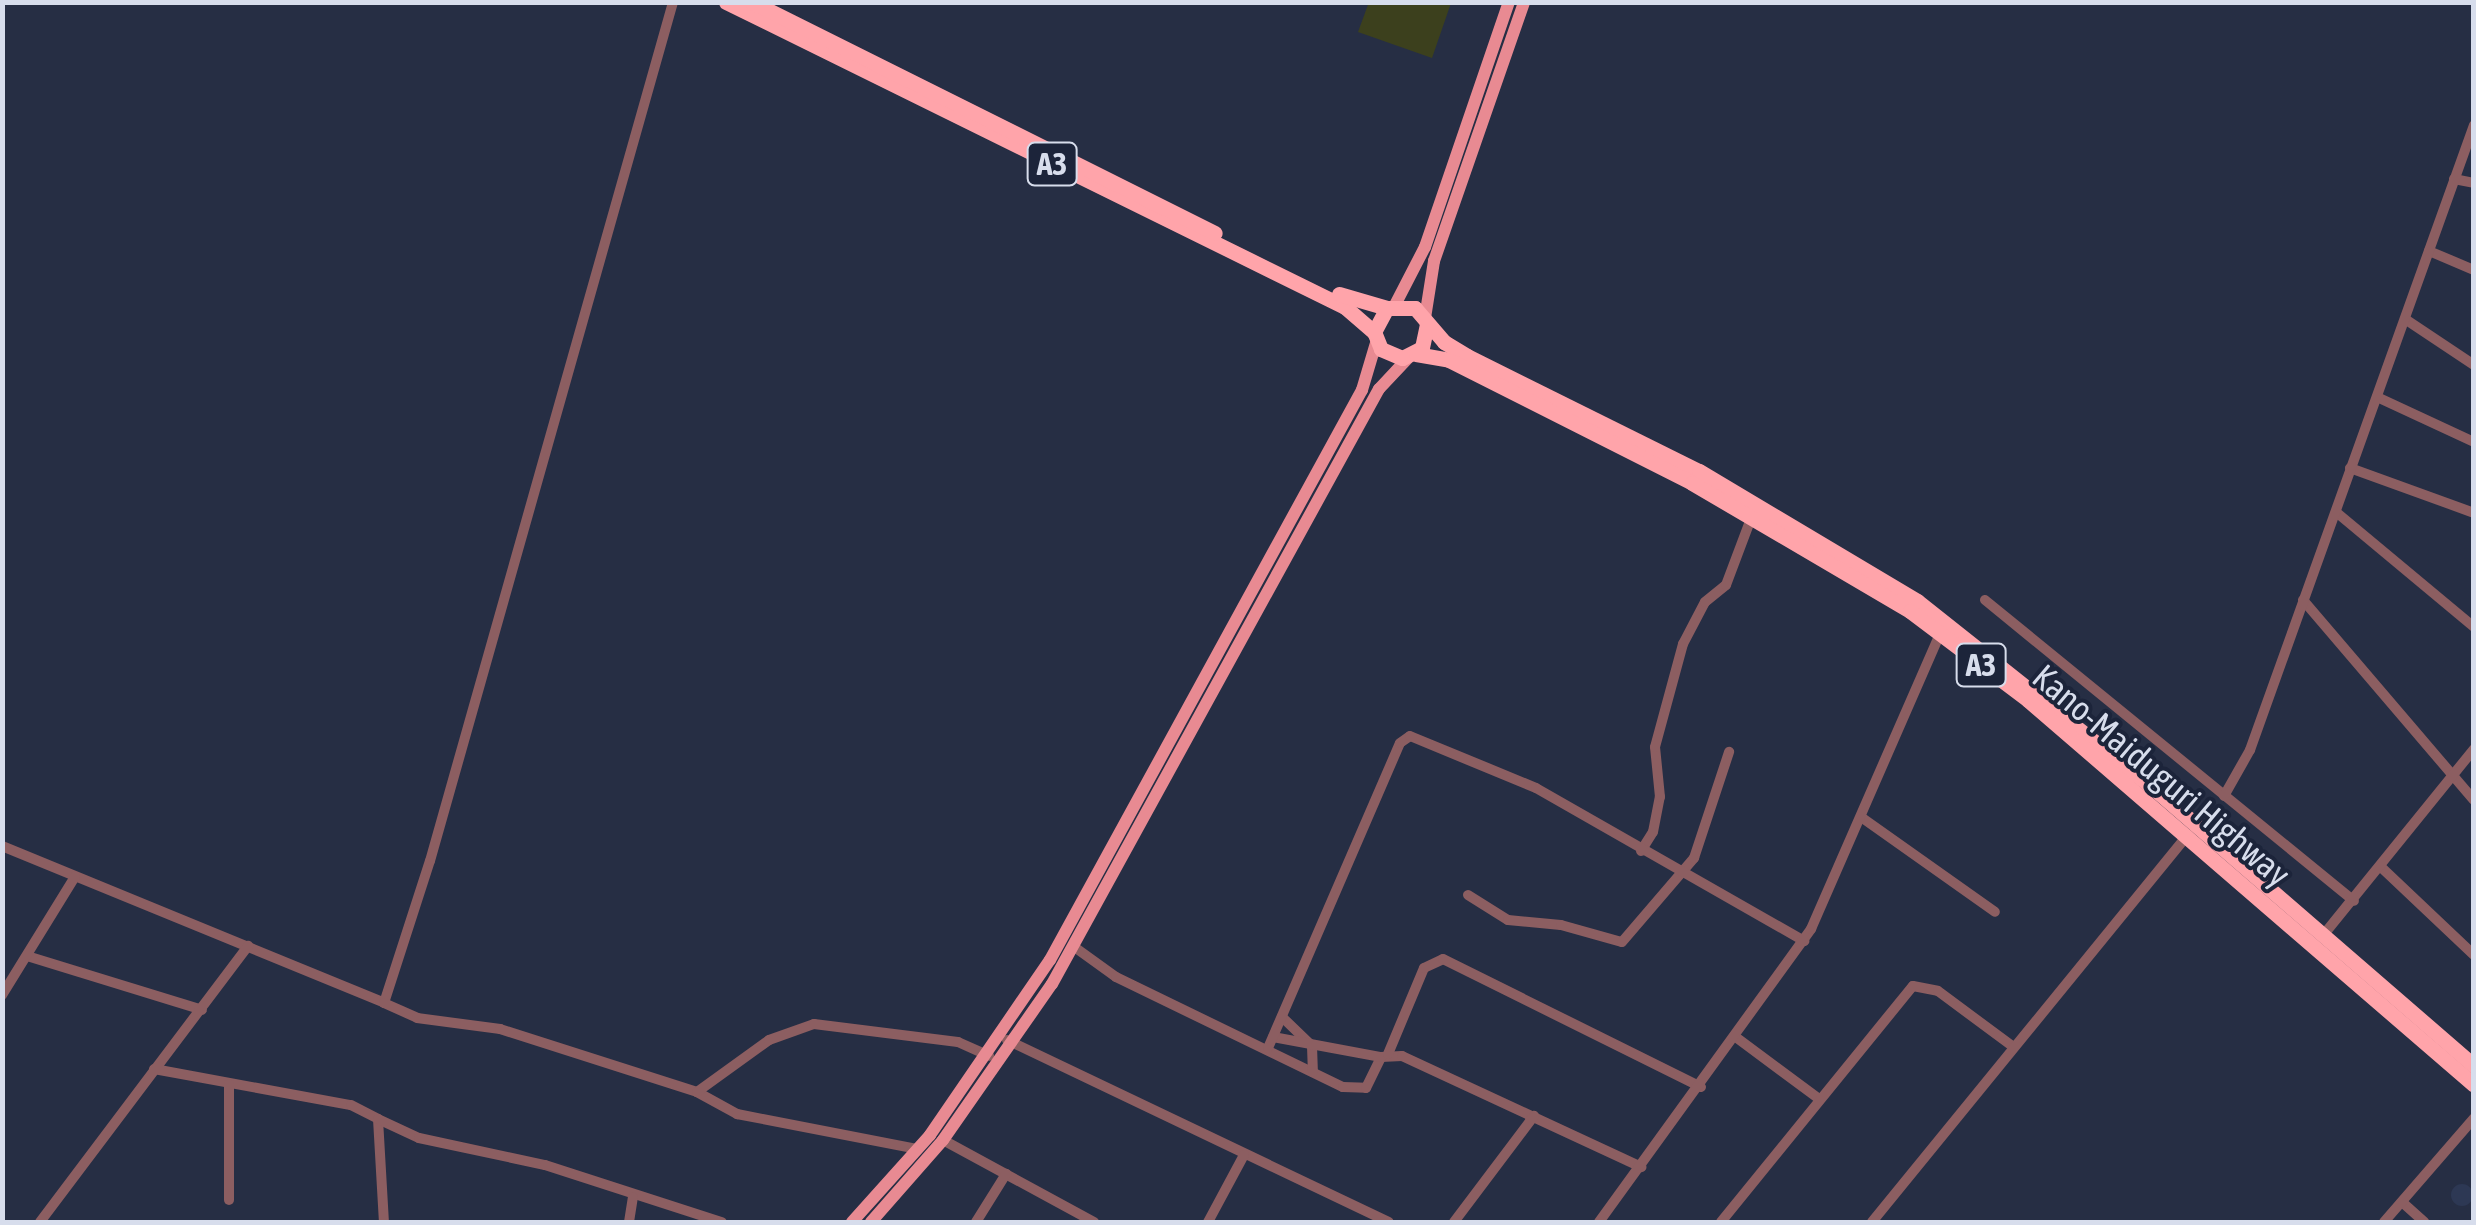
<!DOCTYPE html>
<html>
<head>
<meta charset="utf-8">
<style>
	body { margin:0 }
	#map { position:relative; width:2476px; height:1225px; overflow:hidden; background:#262e44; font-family:"Asap Condensed",sans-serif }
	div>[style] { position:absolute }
	.built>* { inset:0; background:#2d3854 }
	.round { border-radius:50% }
	.green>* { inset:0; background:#3c401d }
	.minor>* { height:10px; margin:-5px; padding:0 5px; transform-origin:5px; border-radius:5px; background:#8c5e61 }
	.major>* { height:12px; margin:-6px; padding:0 6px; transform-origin:6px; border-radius:6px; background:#e88a92 }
	.highway>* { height:15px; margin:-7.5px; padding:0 7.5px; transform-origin:7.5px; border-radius:7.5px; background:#ffa4aa }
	span { translate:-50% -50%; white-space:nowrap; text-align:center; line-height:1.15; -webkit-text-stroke:8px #1c243a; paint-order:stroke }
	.shield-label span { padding:2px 8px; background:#1c243a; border:2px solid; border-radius:8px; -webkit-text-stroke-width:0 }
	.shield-label { font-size:32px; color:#d7ddec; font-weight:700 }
	.street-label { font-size:35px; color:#d7ddec }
	.frame { position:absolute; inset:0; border:5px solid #d7ddec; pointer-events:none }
</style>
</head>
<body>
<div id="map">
	<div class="built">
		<div class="round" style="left:2451px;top:1184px;width:22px;height:22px"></div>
	</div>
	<div class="green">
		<div style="clip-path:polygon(1369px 2px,1451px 3px,1432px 58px,1358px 32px)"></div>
	</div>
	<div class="minor">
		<div style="left:2454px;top:179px;width:20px;rotate:11deg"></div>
		<div style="left:2429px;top:251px;width:49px;rotate:22.9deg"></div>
		<div style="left:2405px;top:319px;width:83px;rotate:33.7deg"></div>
		<div style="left:2377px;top:397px;width:107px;rotate:24.9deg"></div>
		<div style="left:2350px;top:468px;width:132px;rotate:19.9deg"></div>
		<div style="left:2336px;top:512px;width:180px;rotate:39.8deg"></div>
		<div style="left:1985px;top:600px;width:476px;rotate:39.2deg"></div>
		<div style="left:2303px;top:600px;width:263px;rotate:49.5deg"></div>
		<div style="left:2224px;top:796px;width:53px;rotate:-60.5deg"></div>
		<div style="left:2250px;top:750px;width:664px;rotate:-70.28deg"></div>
		<div style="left:1861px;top:817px;width:164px;rotate:35.3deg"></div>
		<div style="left:2px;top:846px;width:413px;rotate:22.3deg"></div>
		<div style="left:384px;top:1003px;width:149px;rotate:-72.1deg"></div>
		<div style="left:430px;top:861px;width:893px;rotate:-74.2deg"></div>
		<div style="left:1641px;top:851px;width:22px;rotate:-58deg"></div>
		<div style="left:1653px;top:832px;width:36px;rotate:-79deg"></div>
		<div style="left:1660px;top:797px;width:50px;rotate:-95.7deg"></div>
		<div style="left:1655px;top:747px;width:107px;rotate:-74.8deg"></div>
		<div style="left:1683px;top:644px;width:47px;rotate:-62.4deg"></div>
		<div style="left:1705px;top:602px;width:27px;rotate:-39deg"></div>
		<div style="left:1726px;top:585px;width:74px;rotate:-69.4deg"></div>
		<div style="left:2382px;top:868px;width:127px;rotate:43.4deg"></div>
		<div style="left:1468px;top:895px;width:47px;rotate:32deg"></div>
		<div style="left:1508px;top:920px;width:53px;rotate:5.4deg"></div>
		<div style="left:1561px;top:925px;width:63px;rotate:15.6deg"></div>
		<div style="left:1622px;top:942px;width:111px;rotate:-49.4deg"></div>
		<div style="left:1694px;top:858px;width:112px;rotate:-71.7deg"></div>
		<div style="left:2325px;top:933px;width:237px;rotate:-51deg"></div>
		<div style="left:1073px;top:946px;width:53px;rotate:35.8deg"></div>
		<div style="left:1116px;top:977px;width:252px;rotate:25.9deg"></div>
		<div style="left:1343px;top:1087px;width:23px;rotate:2deg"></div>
		<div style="left:1366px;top:1088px;width:34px;rotate:-64deg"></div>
		<div style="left:1381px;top:1057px;width:21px;rotate:-3deg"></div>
		<div style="left:1402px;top:1056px;width:264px;rotate:24.9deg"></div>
		<div style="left:27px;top:956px;width:183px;rotate:17.1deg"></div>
		<div style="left:2px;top:995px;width:139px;rotate:-58.3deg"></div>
		<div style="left:384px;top:1003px;width:36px;rotate:24deg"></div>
		<div style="left:417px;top:1018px;width:84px;rotate:7.5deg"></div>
		<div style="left:500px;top:1029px;width:207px;rotate:17.7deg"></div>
		<div style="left:697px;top:1092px;width:46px;rotate:28.8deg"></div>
		<div style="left:737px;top:1114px;width:183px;rotate:11deg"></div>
		<div style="left:1282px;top:1017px;width:42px;rotate:44deg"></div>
		<div style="left:1312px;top:1046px;width:26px;rotate:88deg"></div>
		<div style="left:1273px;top:1037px;width:110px;rotate:10.5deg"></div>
		<div style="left:1737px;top:1038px;width:102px;rotate:36.6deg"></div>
		<div style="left:1007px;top:1040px;width:423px;rotate:25.5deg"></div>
		<div style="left:1268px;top:1048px;width:332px;rotate:-66.6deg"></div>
		<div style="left:1400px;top:743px;width:12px;rotate:-35deg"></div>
		<div style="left:1410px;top:736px;width:136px;rotate:22.4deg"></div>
		<div style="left:1536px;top:788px;width:309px;rotate:29.7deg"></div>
		<div style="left:1388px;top:1054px;width:93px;rotate:-67.3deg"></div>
		<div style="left:1424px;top:968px;width:21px;rotate:-25deg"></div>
		<div style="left:1443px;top:959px;width:288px;rotate:26.4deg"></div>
		<div style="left:154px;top:1069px;width:200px;rotate:10.4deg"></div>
		<div style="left:351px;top:1105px;width:30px;rotate:27deg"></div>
		<div style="left:378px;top:1119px;width:103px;rotate:86.7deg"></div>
		<div style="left:697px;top:1092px;width:89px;rotate:-35.8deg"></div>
		<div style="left:769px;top:1040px;width:48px;rotate:-19.6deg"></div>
		<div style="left:814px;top:1024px;width:145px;rotate:7.1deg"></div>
		<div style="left:958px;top:1042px;width:34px;rotate:24deg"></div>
		<div style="left:378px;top:1119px;width:45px;rotate:24.9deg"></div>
		<div style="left:419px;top:1138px;width:129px;rotate:12.1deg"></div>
		<div style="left:545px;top:1165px;width:186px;rotate:17.9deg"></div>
		<div style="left:943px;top:1140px;width:172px;rotate:28.5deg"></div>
		<div style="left:229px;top:1200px;width:116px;rotate:-90deg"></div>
		<div style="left:2402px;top:1202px;width:30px;rotate:42deg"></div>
		<div style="left:40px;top:1222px;width:346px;rotate:-53deg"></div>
		<div style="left:629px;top:1222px;width:25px;rotate:-81deg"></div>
		<div style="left:976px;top:1222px;width:57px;rotate:-58deg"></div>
		<div style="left:1208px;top:1222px;width:76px;rotate:-61.8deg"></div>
		<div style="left:1454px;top:1222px;width:133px;rotate:-53deg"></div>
		<div style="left:1599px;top:1222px;width:362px;rotate:-54.1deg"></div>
		<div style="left:1811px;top:929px;width:322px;rotate:-66.4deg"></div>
		<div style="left:1721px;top:1222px;width:304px;rotate:-50.9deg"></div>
		<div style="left:1913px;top:986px;width:25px;rotate:11deg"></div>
		<div style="left:1938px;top:991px;width:92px;rotate:36.6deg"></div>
		<div style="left:1872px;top:1222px;width:500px;rotate:-50.8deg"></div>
		<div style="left:2384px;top:1222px;width:138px;rotate:-49.1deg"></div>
	</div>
	<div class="major">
		<div style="left:1395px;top:305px;width:65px;rotate:-62.7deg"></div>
		<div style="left:1425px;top:247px;width:259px;rotate:-71.1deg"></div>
		<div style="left:1425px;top:318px;width:58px;rotate:-81deg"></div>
		<div style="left:1434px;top:261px;width:274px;rotate:-70.8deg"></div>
		<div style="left:852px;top:1222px;width:117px;rotate:-48.1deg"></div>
		<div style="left:930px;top:1135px;width:212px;rotate:-55.6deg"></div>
		<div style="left:1050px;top:960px;width:650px;rotate:-61.31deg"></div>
		<div style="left:1362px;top:390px;width:49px;rotate:-73.4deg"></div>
		<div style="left:871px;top:1222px;width:109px;rotate:-48.7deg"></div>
		<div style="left:943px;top:1140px;width:190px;rotate:-55.1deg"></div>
		<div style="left:1052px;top:984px;width:679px;rotate:-61.21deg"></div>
		<div style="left:1379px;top:389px;width:44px;rotate:-46.8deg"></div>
	</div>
	<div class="highway">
		<div style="left:726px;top:2px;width:690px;rotate:26.23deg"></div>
		<div style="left:1345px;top:307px;width:38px;rotate:41deg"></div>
		<div style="left:752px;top:2px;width:517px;rotate:26.52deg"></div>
		<div style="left:1339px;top:294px;width:50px;rotate:16.3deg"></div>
		<div style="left:1427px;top:324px;width:25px;rotate:102deg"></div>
		<div style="left:1422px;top:348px;width:22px;rotate:153deg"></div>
		<div style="left:1402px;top:358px;width:23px;rotate:-157deg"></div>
		<div style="left:1381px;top:349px;width:18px;rotate:-112deg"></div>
		<div style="left:1374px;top:332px;width:27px;rotate:-62deg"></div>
		<div style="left:1387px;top:308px;width:28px"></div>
		<div style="left:1415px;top:308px;width:45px;rotate:49.5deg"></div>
		<div style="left:1444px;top:342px;width:27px;rotate:31deg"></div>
		<div style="left:1467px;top:356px;width:259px;rotate:26.4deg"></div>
		<div style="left:1699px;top:471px;width:254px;rotate:30.8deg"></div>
		<div style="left:1917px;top:601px;width:309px;rotate:38.4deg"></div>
		<div style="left:2159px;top:793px;width:417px;rotate:40.9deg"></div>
		<div style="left:1416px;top:354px;width:34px;rotate:10deg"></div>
		<div style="left:1449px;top:360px;width:272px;rotate:26.8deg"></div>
		<div style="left:1692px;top:483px;width:253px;rotate:30.4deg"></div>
		<div style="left:1910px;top:611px;width:148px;rotate:37deg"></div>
		<div style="left:2028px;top:700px;width:589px;rotate:40.8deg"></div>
	</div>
	<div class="shield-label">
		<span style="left:1052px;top:164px">A3</span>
		<span style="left:1981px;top:665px">A3</span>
	</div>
	<div class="street-label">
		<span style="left:2162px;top:775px;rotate:40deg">Kano-Maiduguri Highway</span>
	</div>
	<div class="frame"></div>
</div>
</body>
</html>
